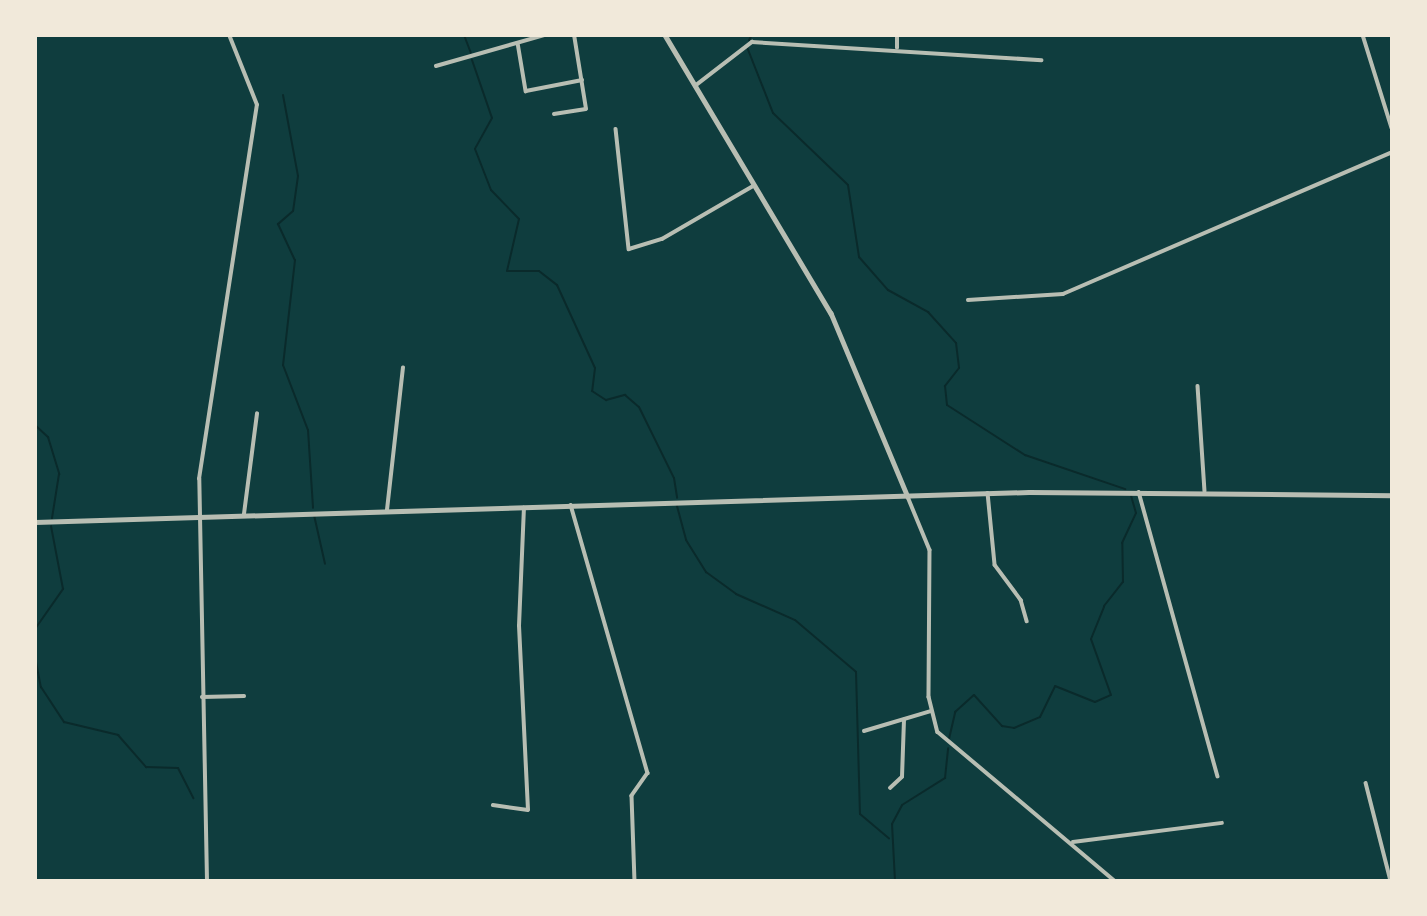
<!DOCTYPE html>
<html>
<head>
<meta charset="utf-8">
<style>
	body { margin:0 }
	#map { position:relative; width:1427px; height:916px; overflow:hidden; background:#0f3d3e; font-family:Manrope,sans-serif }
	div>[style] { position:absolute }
	.stream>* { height:2px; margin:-1px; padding:0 1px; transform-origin:1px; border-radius:1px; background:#0a2a2b }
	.minor>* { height:3.5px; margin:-1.75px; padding:0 1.75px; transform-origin:1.75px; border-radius:1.75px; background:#b8beb3 }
	.tertiary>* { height:4.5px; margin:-2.25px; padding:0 2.25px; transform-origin:2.25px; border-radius:2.25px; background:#b8beb3 }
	span { translate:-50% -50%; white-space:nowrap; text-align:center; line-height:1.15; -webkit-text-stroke:6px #f1e9da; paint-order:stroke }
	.frame { position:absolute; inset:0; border:37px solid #f1e9da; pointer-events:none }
</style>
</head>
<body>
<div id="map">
	<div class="stream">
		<div style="left:464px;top:35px;width:19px;rotate:69deg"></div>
		<div style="left:749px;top:40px;width:6px;rotate:-59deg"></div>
		<div style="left:747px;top:47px;width:71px;rotate:68.5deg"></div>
		<div style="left:773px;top:113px;width:104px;rotate:43.8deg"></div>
		<div style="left:848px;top:185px;width:73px;rotate:81.3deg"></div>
		<div style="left:859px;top:257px;width:44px;rotate:48.7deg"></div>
		<div style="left:888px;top:290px;width:46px;rotate:28.8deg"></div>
		<div style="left:928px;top:312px;width:42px;rotate:47.9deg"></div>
		<div style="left:956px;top:343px;width:25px;rotate:83deg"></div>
		<div style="left:959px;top:368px;width:23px;rotate:128deg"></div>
		<div style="left:945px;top:386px;width:19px;rotate:84deg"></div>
		<div style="left:947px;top:405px;width:93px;rotate:32.7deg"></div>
		<div style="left:1025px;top:455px;width:106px;rotate:18.8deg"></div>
		<div style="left:472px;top:60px;width:61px;rotate:71deg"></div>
		<div style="left:492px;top:118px;width:35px;rotate:119deg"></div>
		<div style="left:475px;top:149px;width:44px;rotate:68.7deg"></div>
		<div style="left:491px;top:190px;width:40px;rotate:46deg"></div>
		<div style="left:519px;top:219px;width:53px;rotate:103deg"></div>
		<div style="left:507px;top:271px;width:32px"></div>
		<div style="left:539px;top:271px;width:23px;rotate:38deg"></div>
		<div style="left:557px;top:285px;width:91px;rotate:65.4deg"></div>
		<div style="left:595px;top:368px;width:23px;rotate:97deg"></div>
		<div style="left:592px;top:391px;width:17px;rotate:33deg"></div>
		<div style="left:606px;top:400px;width:20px;rotate:-15deg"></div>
		<div style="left:625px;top:395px;width:18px;rotate:41deg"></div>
		<div style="left:639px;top:407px;width:79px;rotate:63.8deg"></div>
		<div style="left:674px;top:478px;width:20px;rotate:81deg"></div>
		<div style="left:283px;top:95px;width:82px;rotate:79.5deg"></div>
		<div style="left:298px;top:176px;width:35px;rotate:98deg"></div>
		<div style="left:293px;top:211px;width:20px;rotate:139deg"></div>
		<div style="left:278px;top:224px;width:40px;rotate:65deg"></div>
		<div style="left:295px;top:260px;width:106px;rotate:96.5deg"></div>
		<div style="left:283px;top:365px;width:70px;rotate:69deg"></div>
		<div style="left:308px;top:430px;width:78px;rotate:86.3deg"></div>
		<div style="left:35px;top:425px;width:18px;rotate:43deg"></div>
		<div style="left:48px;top:437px;width:39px;rotate:73deg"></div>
		<div style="left:59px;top:474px;width:45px;rotate:99deg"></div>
		<div style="left:677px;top:506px;width:35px;rotate:75deg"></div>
		<div style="left:686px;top:540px;width:38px;rotate:58deg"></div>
		<div style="left:706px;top:572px;width:37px;rotate:36deg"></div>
		<div style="left:736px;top:594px;width:64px;rotate:23.8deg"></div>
		<div style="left:795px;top:620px;width:80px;rotate:40.4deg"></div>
		<div style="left:856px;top:672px;width:142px;rotate:88.4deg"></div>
		<div style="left:860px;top:814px;width:38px;rotate:40deg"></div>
		<div style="left:314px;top:515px;width:50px;rotate:77.3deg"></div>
		<div style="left:35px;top:629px;width:49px;rotate:-55deg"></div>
		<div style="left:63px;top:589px;width:64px;rotate:-100.8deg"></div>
		<div style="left:35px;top:657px;width:31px;rotate:79deg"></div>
		<div style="left:41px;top:687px;width:42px;rotate:56.7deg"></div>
		<div style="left:64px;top:722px;width:56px;rotate:13.5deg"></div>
		<div style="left:118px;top:735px;width:43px;rotate:48.8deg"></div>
		<div style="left:146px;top:767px;width:32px;rotate:2deg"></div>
		<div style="left:178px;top:768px;width:34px;rotate:63deg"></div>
		<div style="left:949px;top:739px;width:28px;rotate:-77deg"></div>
		<div style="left:955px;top:712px;width:25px;rotate:-42deg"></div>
		<div style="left:974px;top:695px;width:42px;rotate:47.9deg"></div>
		<div style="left:1002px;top:726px;width:12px;rotate:9deg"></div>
		<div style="left:1014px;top:728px;width:28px;rotate:-23deg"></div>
		<div style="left:1040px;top:717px;width:34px;rotate:-64deg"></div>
		<div style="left:1055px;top:686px;width:43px;rotate:21.8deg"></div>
		<div style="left:1095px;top:702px;width:17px;rotate:-24deg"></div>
		<div style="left:1111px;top:695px;width:59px;rotate:-109.7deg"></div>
		<div style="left:1091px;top:639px;width:35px;rotate:-68deg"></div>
		<div style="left:1104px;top:606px;width:31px;rotate:-52deg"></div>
		<div style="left:1123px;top:582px;width:39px;rotate:-91deg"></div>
		<div style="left:1122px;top:543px;width:33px;rotate:-65deg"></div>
		<div style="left:1136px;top:513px;width:18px;rotate:-106deg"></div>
		<div style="left:895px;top:881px;width:57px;rotate:-93deg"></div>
		<div style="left:892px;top:824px;width:21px;rotate:-62deg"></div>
		<div style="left:902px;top:805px;width:51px;rotate:-32.1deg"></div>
		<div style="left:945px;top:778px;width:30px;rotate:-84deg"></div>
	</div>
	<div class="minor">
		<div style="left:1363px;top:35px;width:97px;rotate:72.7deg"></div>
		<div style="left:518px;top:43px;width:49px;rotate:80.5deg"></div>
		<div style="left:526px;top:91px;width:57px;rotate:-11.1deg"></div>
		<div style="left:897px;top:48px;width:13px;rotate:-90deg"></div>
		<div style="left:436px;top:66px;width:113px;rotate:-15.9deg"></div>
		<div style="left:695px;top:86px;width:72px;rotate:-37.7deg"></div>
		<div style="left:752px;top:42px;width:290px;rotate:3.6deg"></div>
		<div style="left:554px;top:114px;width:32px;rotate:-9deg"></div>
		<div style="left:586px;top:109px;width:75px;rotate:-99.2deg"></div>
		<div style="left:616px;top:129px;width:121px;rotate:83.8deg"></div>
		<div style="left:629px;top:249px;width:34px;rotate:-17deg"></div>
		<div style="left:662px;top:239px;width:105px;rotate:-30.2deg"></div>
		<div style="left:968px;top:300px;width:95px;rotate:-3.6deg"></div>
		<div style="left:1063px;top:294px;width:358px;rotate:-23.3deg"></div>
		<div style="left:1198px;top:386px;width:105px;rotate:86.2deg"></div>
		<div style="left:1139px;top:492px;width:295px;rotate:74.5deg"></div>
		<div style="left:988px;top:493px;width:72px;rotate:84.4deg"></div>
		<div style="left:995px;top:565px;width:44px;rotate:53.4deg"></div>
		<div style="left:1021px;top:600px;width:22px;rotate:74deg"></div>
		<div style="left:908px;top:497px;width:57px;rotate:67.5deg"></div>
		<div style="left:930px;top:550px;width:147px;rotate:90.4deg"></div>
		<div style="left:929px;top:697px;width:36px;rotate:76deg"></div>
		<div style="left:938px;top:732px;width:231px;rotate:40.1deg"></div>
		<div style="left:571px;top:505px;width:279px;rotate:74deg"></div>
		<div style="left:648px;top:773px;width:28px;rotate:125deg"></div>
		<div style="left:632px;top:796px;width:85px;rotate:88deg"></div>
		<div style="left:387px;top:510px;width:143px;rotate:-83.6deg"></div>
		<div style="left:244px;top:514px;width:101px;rotate:-82.6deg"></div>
		<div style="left:202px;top:697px;width:42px;rotate:-1.4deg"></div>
		<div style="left:864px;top:731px;width:70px;rotate:-16.6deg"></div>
		<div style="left:1366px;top:783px;width:101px;rotate:75.7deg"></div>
		<div style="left:890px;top:788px;width:16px;rotate:-43deg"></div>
		<div style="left:902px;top:777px;width:57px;rotate:-88deg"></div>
		<div style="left:493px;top:805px;width:35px;rotate:8deg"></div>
		<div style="left:528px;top:810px;width:184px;rotate:-92.8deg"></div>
		<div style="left:519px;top:626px;width:118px;rotate:-87.6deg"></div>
		<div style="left:1073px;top:842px;width:150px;rotate:-7.3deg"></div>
		<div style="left:207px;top:881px;width:402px;rotate:-91.1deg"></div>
		<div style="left:199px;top:479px;width:378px;rotate:-81.2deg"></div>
		<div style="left:257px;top:105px;width:75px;rotate:-111.8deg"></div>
	</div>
	<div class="tertiary">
		<div style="left:665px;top:35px;width:324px;rotate:59.2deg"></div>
		<div style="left:831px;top:313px;width:199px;rotate:67.3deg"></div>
		<div style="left:35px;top:522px;width:994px;rotate:-1.73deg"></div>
		<div style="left:1029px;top:492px;width:363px;rotate:0.5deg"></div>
	</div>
	<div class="frame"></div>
</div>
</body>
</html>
